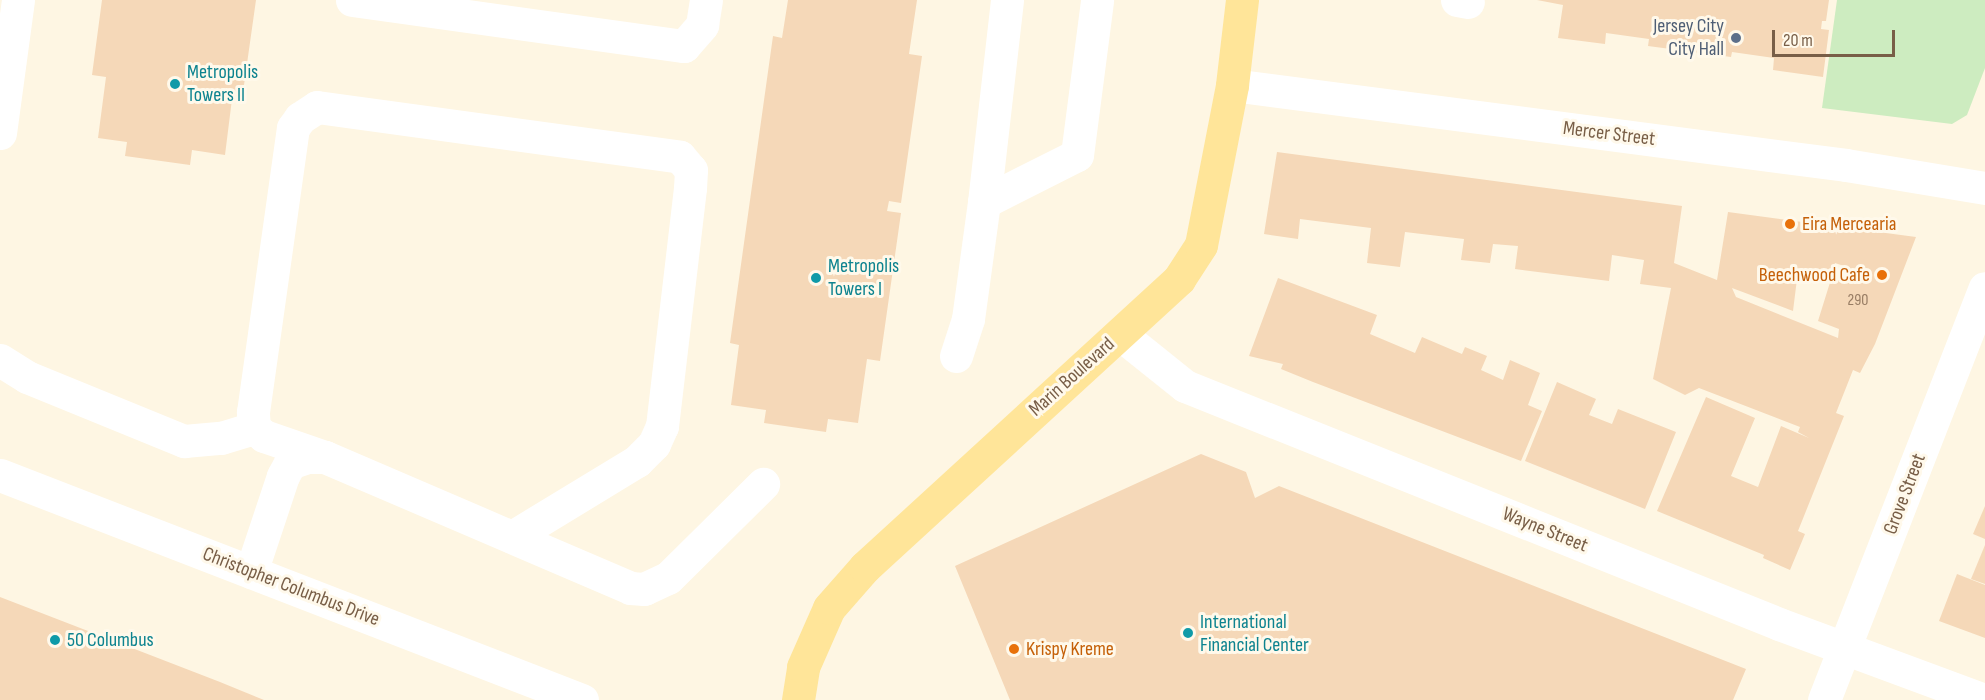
<!DOCTYPE html>
<html>
<head>
<meta charset="utf-8">
<style>
	body { margin:0 }
	#map { position:relative; width:1985px; height:700px; overflow:hidden; background:#fef6e3; font-family:"Sofia Sans Condensed",sans-serif }
	div>[style] { position:absolute }
	.green>* { inset:0; background:#cdecc0 }
	.building>* { inset:0; background:#f5d8b8 }
	.minor>* { height:33px; margin:-16.5px; padding:0 16.5px; transform-origin:16.5px; border-radius:16.5px; background:#fff }
	.major>* { height:33px; margin:-16.5px; padding:0 16.5px; transform-origin:16.5px; border-radius:16.5px; background:#ffe599 }
	.dots>* { width:16px; height:16px; translate:-50% -50%; box-sizing:border-box; border:3px solid #fff9eb; border-radius:50% }
	span { translate:-50% -50%; white-space:nowrap; text-align:center; line-height:1.15; -webkit-text-stroke:6px #fff9eb; paint-order:stroke }
	.number-label { font-size:16px; color:#977c63 }
	.number-label span { -webkit-text-stroke-width:0 }
	.service-label { font-size:20px; color:#4e5e75 }
	.right { translate:-100% -50%; text-align:right }
	.culture-label { font-size:20px; color:#0d838f }
	.left { translate:0 -50%; text-align:left }
	.street-label { font-size:20px; color:#785e47 }
	.food-label { font-size:20px; color:#c56008 }
	.scale { position:absolute; left:1772px; top:30px; width:123px; height:27px; box-sizing:border-box; border:3px solid #785e47; border-top:0; padding-left:8px; font-size:18px; line-height:21px; white-space:nowrap; color:#785e47; -webkit-text-stroke:4px #fff9eb; paint-order:stroke }
</style>
</head>
<body>
<div id="map">
	<div class="green">
		<div style="clip-path:polygon(1837px 0,1985px 0,1985px 68px,1967px 115px,1952px 124px,1822px 108px)"></div>
	</div>
	<div class="building">
		<div style="clip-path:polygon(102px 0,256px 0,243px 92px,233px 91px,225px 155px,192px 150px,190px 165px,125px 156px,127px 142px,98px 138px,106px 77px,92px 75px)"></div>
		<div style="clip-path:polygon(788px 0,917px 0,909px 54px,922px 56px,901px 203px,889px 201px,887px 211px,901px 213px,880px 361px,867px 359px,858px 423px,828px 419px,826px 432px,764px 423px,766px 410px,731px 405px,739px 345px,730px 343px,773px 36px,782px 38px)"></div>
		<div style="clip-path:polygon(1537px 0,1829px 0,1826px 21px,1822px 21px,1821px 29px,1829px 30px,1823px 77px,1773px 70px,1774px 58px,1732px 52px,1731px 57px,1648px 46px,1649px 39px,1606px 33px,1605px 44px,1558px 38px,1563px 5px)"></div>
		<div style="clip-path:polygon(evenodd,1277px 152px,1682px 206px,1674px 263px,1717px 280px,1728px 212px,1916px 237px,1875px 344px,1860px 373px,1853px 370px,1836px 413px,1844px 416px,1798px 531px,1805px 534px,1790px 570px,1763px 558px,1764px 555px,1657px 511px,1706px 397px,1755px 418px,1731px 476px,1758px 487px,1781px 426px,1809px 438px,1798px 432px,1800px 427px,1699px 388px,1685px 395px,1653px 379px,1671px 288px,1640px 284px,1644px 260px,1612px 255px,1609px 281px,1515px 269px,1518px 246px,1493px 244px,1490px 263px,1461px 260px,1464px 239px,1405px 232px,1400px 267px,1367px 263px,1371px 228px,1300px 219px,1298px 239px,1264px 234px,1277px 152px,1835px 263px,1850px 268px,1845px 280px,1832px 276px,1818px 321px,1839px 329px,1838px 338px,1736px 297px,1732px 288px,1793px 311px,1798px 271px,1830px 278px,1835px 263px)"></div>
		<div style="clip-path:polygon(1278px 278px,1377px 315px,1370px 334px,1415px 353px,1422px 337px,1462px 354px,1465px 347px,1487px 356px,1481px 370px,1503px 380px,1510px 360px,1540px 373px,1528px 405px,1542px 411px,1521px 461px,1313px 382px,1281px 369px,1283px 364px,1249px 356px)"></div>
		<div style="clip-path:polygon(1557px 382px,1596px 399px,1589px 415px,1612px 424px,1618px 409px,1676px 432px,1645px 509px,1525px 461px)"></div>
		<div style="clip-path:polygon(1201px 454px,1246px 472px,1255px 498px,1279px 486px,1746px 669px,1733px 700px,1010px 700px,955px 566px)"></div>
		<div style="clip-path:polygon(1985px 506px,1985px 539px,1973px 534px)"></div>
		<div style="clip-path:polygon(1985px 545px,1985px 584px,1971px 579px)"></div>
		<div style="clip-path:polygon(1957px 574px,1985px 585px,1985px 638px,1939px 621px)"></div>
		<div style="clip-path:polygon(0 597px,220px 682px,264px 700px,0 700px)"></div>
	</div>
	<div class="minor">
		<div style="left:352px;top:0;width:335px;rotate:7.9deg"></div>
		<div style="left:684px;top:46px;width:28px;rotate:-49deg"></div>
		<div style="left:702px;top:25px;width:25px;rotate:-81deg"></div>
		<div style="left:1457px;top:0;width:11px;rotate:10deg"></div>
		<div style="left:1232px;top:85px;width:619px;rotate:7.42deg"></div>
		<div style="left:1846px;top:165px;width:141px;rotate:9.4deg"></div>
		<div style="left:0;top:133px;width:134px;rotate:-82.3deg"></div>
		<div style="left:984px;top:202px;width:203px;rotate:-83.5deg"></div>
		<div style="left:1120px;top:334px;width:83px;rotate:38.7deg"></div>
		<div style="left:1185px;top:386px;width:640px;rotate:21.83deg"></div>
		<div style="left:1779px;top:624px;width:219px;rotate:20.3deg"></div>
		<div style="left:956px;top:356px;width:39px;rotate:-72deg"></div>
		<div style="left:968px;top:319px;width:118px;rotate:-82.2deg"></div>
		<div style="left:984px;top:202px;width:104px;rotate:-26.8deg"></div>
		<div style="left:1077px;top:155px;width:156px;rotate:-82.6deg"></div>
		<div style="left:0;top:360px;width:32px;rotate:32deg"></div>
		<div style="left:27px;top:377px;width:170px;rotate:22.2deg"></div>
		<div style="left:184px;top:441px;width:37px;rotate:-5deg"></div>
		<div style="left:221px;top:438px;width:34px;rotate:-17deg"></div>
		<div style="left:325px;top:457px;width:65px;rotate:-161deg"></div>
		<div style="left:264px;top:436px;width:13px;rotate:-141deg"></div>
		<div style="left:254px;top:428px;width:16px;rotate:-94deg"></div>
		<div style="left:253px;top:412px;width:287px;rotate:-82deg"></div>
		<div style="left:293px;top:128px;width:12px;rotate:-55deg"></div>
		<div style="left:300px;top:118px;width:20px;rotate:-33deg"></div>
		<div style="left:317px;top:107px;width:366px;rotate:7.8deg"></div>
		<div style="left:680px;top:157px;width:17px;rotate:50deg"></div>
		<div style="left:691px;top:170px;width:18px;rotate:93deg"></div>
		<div style="left:690px;top:188px;width:240px;rotate:96.7deg"></div>
		<div style="left:662px;top:426px;width:20px;rotate:114deg"></div>
		<div style="left:654px;top:444px;width:24px;rotate:135deg"></div>
		<div style="left:637px;top:461px;width:146px;rotate:148.7deg"></div>
		<div style="left:0;top:475px;width:624px;rotate:21.14deg"></div>
		<div style="left:251px;top:572px;width:101px;rotate:-71.6deg"></div>
		<div style="left:283px;top:476px;width:15px;rotate:-62deg"></div>
		<div style="left:290px;top:463px;width:18px;rotate:-19deg"></div>
		<div style="left:307px;top:457px;width:18px"></div>
		<div style="left:325px;top:457px;width:332px;rotate:23.2deg"></div>
		<div style="left:630px;top:588px;width:14px;rotate:4deg"></div>
		<div style="left:644px;top:589px;width:26px;rotate:-25deg"></div>
		<div style="left:668px;top:578px;width:134px;rotate:-44.7deg"></div>
		<div style="left:1824px;top:700px;width:442px;rotate:-68.7deg"></div>
	</div>
	<div class="major">
		<div style="left:798px;top:700px;width:33px;rotate:-81deg"></div>
		<div style="left:803px;top:667px;width:64px;rotate:-66.2deg"></div>
		<div style="left:829px;top:608px;width:55px;rotate:-48.7deg"></div>
		<div style="left:865px;top:567px;width:426px;rotate:-42.5deg"></div>
		<div style="left:1179px;top:279px;width:40px;rotate:-57.1deg"></div>
		<div style="left:1201px;top:245px;width:163px;rotate:-79deg"></div>
		<div style="left:1232px;top:85px;width:86px;rotate:-83.3deg"></div>
	</div>
	<div class="dots">
		<div style="left:1736px;top:38px;background:#5c6f8a"></div>
		<div style="left:175px;top:84px;background:#0f9aa8"></div>
		<div style="left:1790px;top:224px;background:#e8710a"></div>
		<div style="left:1882px;top:275px;background:#e8710a"></div>
		<div style="left:816px;top:278px;background:#0f9aa8"></div>
		<div style="left:1188px;top:633px;background:#0f9aa8"></div>
		<div style="left:55px;top:640px;background:#0f9aa8"></div>
		<div style="left:1014px;top:649px;background:#e8710a"></div>
	</div>
	<div class="number-label">
		<span style="left:1858px;top:301px">290</span>
	</div>
	<div class="service-label">
		<span class="right" style="left:1724px;top:38px">Jersey City<br>City Hall</span>
	</div>
	<div class="culture-label">
		<span class="left" style="left:187px;top:84px">Metropolis<br>Towers II</span>
		<span class="left" style="left:828px;top:278px">Metropolis<br>Towers I</span>
		<span class="left" style="left:1200px;top:634px">International<br>Financial Center</span>
		<span class="left" style="left:67px;top:640px">50 Columbus</span>
	</div>
	<div class="street-label">
		<span style="left:1609px;top:134px;rotate:7deg">Mercer Street</span>
		<span style="left:1072px;top:377px;rotate:-42deg">Marin Boulevard</span>
		<span style="left:1905px;top:494px;rotate:-69deg">Grove Street</span>
		<span style="left:1545px;top:530px;rotate:22deg">Wayne Street</span>
		<span style="left:291px;top:587px;rotate:21deg">Christopher Columbus Drive</span>
	</div>
	<div class="food-label">
		<span class="left" style="left:1802px;top:224px">Eira Mercearia</span>
		<span class="right" style="left:1870px;top:275px">Beechwood Cafe</span>
		<span class="left" style="left:1026px;top:649px">Krispy Kreme</span>
	</div>
	<div class="scale">20 m</div>
</div>
</body>
</html>
